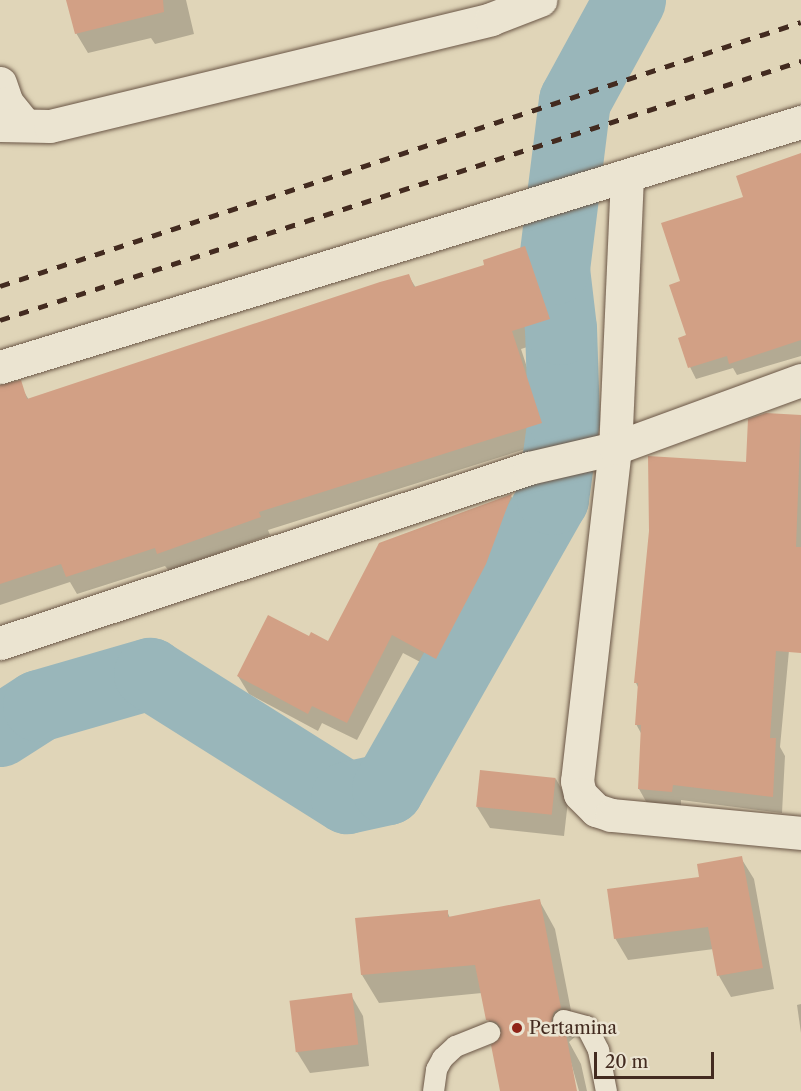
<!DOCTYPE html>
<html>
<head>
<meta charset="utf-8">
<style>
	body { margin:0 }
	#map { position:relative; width:801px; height:1091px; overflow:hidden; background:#e0d5b8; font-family:"Libre Caslon Text",serif }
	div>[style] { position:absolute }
	.shadow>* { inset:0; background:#0003 }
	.river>* { height:72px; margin:-36px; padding:0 36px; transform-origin:36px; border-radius:36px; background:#99b6ba }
	.building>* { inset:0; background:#d2a085; transform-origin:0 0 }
	.roads { filter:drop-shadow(0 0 2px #6a5646) drop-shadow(0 0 2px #6a5646) }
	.lane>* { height:21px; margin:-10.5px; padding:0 10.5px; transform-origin:10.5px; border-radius:10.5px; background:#ebe4d1 }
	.street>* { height:33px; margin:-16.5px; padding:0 16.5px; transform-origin:16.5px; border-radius:16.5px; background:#ebe4d1 }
	.rail>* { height:4.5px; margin-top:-2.25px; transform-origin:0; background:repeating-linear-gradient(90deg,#432b20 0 10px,transparent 0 20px) }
	.dots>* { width:16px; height:16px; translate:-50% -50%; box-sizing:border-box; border:3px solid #ebe4d1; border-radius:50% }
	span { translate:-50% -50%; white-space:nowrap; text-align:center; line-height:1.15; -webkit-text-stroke:5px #ebe4d1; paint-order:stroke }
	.poi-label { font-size:18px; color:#432b20 }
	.left { translate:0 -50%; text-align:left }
	.scale { position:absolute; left:594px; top:1052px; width:120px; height:27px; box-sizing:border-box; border:3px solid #432b20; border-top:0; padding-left:8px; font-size:18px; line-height:21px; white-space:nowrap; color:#432b20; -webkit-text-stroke:4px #ebe4d1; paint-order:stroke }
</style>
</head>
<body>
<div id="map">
	<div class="shadow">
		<div style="clip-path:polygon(68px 0,186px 0,194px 34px,155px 44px,151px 38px,88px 53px,76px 33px)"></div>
		<div style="clip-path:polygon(801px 155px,801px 356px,737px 375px,733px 368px,696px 379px,690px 367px,682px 282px,745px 198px)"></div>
		<div style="clip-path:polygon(525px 248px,535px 266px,559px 337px,521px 349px,551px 441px,268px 530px,270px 535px,169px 571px,165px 566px,77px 594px,70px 582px,0 605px,0 397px,23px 390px,29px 400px,408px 275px,416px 288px,486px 266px)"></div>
		<div style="clip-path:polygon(766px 414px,801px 416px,801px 630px,791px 629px,780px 747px,785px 756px,782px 813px,681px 800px,681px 807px,648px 805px,639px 789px,642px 735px,636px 724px,639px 689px,636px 683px,747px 464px)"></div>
		<div style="clip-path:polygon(511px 496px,521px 513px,495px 582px,447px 676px,403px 653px,357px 740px,322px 723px,318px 731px,249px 694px,238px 676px,310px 638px,329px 643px)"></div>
		<div style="clip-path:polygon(0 694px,11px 727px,0 731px)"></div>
		<div style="clip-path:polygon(556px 779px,568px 801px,564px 836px,490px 828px,477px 807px)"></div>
		<div style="clip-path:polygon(741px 858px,754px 879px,774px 989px,731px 997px,719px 976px,714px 949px,628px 960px,615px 938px)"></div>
		<div style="clip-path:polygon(539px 900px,555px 929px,576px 1036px,569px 1042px,581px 1064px,587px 1091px,579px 1091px,568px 1052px,576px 1091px,501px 1091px,500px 1041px,488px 1019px,482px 993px,379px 1003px,362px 975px,357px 920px,447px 911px,450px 918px)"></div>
		<div style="clip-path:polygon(351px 995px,363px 1016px,369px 1066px,310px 1073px,297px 1052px)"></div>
		<div style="clip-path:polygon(801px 1004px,801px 1033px,797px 1005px)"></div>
	</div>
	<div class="river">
		<div style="left:0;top:731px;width:46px;rotate:-32.7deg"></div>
		<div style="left:39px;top:706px;width:116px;rotate:-16.1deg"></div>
		<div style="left:150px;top:674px;width:233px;rotate:32.2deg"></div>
		<div style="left:347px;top:798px;width:42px;rotate:-12.4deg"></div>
		<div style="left:388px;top:789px;width:334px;rotate:-60.4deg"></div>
		<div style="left:553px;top:499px;width:81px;rotate:-82.2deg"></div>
		<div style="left:564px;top:419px;width:90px;rotate:-91.9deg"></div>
		<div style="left:561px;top:329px;width:60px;rotate:-96.7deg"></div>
		<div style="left:554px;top:269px;width:169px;rotate:-82.9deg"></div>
		<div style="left:575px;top:101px;width:115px;rotate:-61.4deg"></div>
	</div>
	<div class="building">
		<div style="clip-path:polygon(66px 0,163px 0,164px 12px,75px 34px)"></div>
		<div style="clip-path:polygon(801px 153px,801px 340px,729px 364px,727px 356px,688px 368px,678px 338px,686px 335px,669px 285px,680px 281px,661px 223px,743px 197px,736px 176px)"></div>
		<div style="clip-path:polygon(525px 246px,550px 319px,512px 331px,542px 423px,259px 512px,261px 517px,157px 554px,155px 548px,66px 577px,61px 564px,0 584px,0 385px,21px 380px,27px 399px,380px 282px,409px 274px,414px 287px,484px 265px,483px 260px)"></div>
		<div style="clip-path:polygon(766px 413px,801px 415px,796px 547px,801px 547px,801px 653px,776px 651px,770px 738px,776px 738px,773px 797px,673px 785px,672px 792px,638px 789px,641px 725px,635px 725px,638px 683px,634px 683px,649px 531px,648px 456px,746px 462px,748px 419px)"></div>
		<div style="clip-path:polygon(512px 494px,486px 564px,436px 659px,392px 635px,347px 723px,312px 706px,308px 714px,237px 676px,268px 615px,309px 636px,311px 632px,328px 641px,379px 543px)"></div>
		<div style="left:480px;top:770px;width:76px;height:37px;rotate:6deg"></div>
		<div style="clip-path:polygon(742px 856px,763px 968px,717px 976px,708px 927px,614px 939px,607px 889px,699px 877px,697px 864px)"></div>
		<div style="clip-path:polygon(540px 899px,561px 1008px,554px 1012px,551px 1023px,555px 1029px,566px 1034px,577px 1091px,500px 1091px,491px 1045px,499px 1039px,501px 1028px,496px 1022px,486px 1020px,475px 965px,361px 975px,355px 918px,448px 910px,448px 917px)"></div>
		<div style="left:352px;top:993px;width:52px;height:63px;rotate:83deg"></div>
	</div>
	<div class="roads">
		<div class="lane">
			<div style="left:563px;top:1020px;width:24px;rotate:15deg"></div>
			<div style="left:586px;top:1026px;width:27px;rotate:63deg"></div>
			<div style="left:598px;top:1050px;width:42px;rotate:79deg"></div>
			<div style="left:433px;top:1091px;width:22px;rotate:-82deg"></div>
			<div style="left:436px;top:1069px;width:13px;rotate:-61deg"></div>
			<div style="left:442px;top:1058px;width:18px;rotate:-43deg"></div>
			<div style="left:455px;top:1046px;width:37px;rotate:-22deg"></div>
		</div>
		<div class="street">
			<div style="left:0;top:83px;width:21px;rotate:71deg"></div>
			<div style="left:7px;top:103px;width:27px;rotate:51deg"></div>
			<div style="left:0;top:125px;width:50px;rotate:1.1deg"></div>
			<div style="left:50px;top:126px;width:454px;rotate:-13.6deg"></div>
			<div style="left:491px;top:19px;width:53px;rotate:-21.2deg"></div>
			<div style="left:627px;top:176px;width:272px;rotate:92.5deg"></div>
			<div style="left:615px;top:448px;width:335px;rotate:96.5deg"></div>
			<div style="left:577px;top:781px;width:13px;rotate:77deg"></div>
			<div style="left:580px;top:794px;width:23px;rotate:45deg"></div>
			<div style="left:596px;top:810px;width:16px;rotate:18deg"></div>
			<div style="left:611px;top:815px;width:191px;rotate:5.4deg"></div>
			<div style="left:0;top:367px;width:838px;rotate:-17.01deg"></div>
			<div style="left:0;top:643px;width:557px;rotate:-18.3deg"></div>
			<div style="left:529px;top:468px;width:88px;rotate:-13.1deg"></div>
			<div style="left:615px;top:448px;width:198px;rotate:-20.1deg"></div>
		</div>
	</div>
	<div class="rail">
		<div style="left:0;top:286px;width:843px;rotate:-18.24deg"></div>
		<div style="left:0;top:320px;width:842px;rotate:-17.92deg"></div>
	</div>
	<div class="dots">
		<div style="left:517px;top:1028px;background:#8f2418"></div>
	</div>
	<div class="poi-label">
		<span class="left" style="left:529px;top:1028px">Pertamina</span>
	</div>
	<div class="scale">20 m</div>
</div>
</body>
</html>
